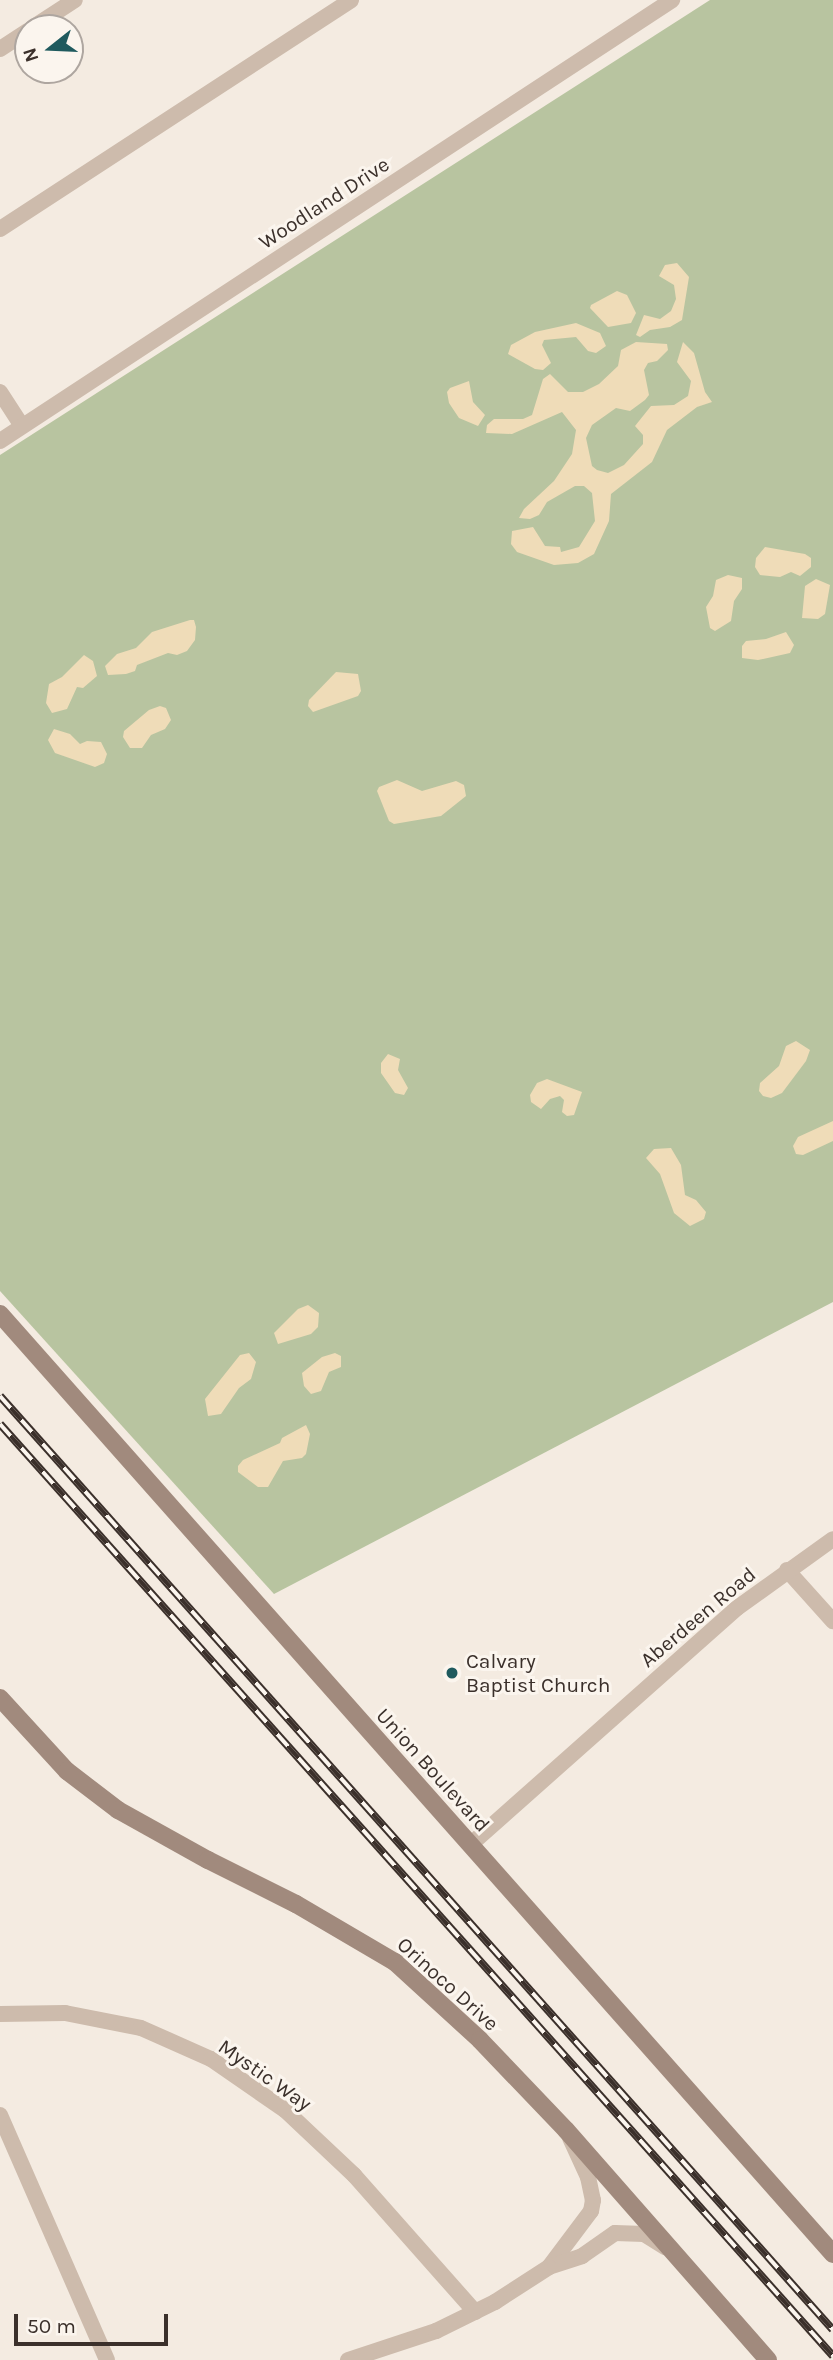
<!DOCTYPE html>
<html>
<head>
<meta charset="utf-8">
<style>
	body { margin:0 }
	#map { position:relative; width:833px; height:2360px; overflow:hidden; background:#f4ebe1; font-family:Karla,sans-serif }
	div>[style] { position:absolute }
	.green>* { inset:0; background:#b8c4a0 }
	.sand>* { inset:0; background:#efdcb8 }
	.street>* { height:16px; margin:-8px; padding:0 8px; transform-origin:8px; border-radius:8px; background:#cdbbac }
	.secondary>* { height:18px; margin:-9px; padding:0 9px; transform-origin:9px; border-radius:9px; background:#a18a7d }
	.rail>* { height:8px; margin-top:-4px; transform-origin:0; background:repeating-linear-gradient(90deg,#fbf5ee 0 16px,#3b302b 0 32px); box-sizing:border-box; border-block:2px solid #3b302b }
	.dots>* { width:19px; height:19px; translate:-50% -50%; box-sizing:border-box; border:4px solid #fbf5ee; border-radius:50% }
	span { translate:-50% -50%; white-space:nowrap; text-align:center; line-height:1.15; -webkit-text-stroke:6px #fbf5ee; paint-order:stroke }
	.street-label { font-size:21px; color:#3b302b }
	.poi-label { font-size:21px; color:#3b302b }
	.left { translate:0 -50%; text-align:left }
	.north { position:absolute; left:14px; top:14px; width:70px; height:70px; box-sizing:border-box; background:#fbf5ee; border:2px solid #aea6a0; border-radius:50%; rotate:252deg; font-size:19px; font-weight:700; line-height:28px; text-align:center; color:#3b302b }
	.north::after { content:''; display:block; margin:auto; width:24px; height:32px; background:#1f5a5e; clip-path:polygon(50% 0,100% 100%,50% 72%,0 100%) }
	.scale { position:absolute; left:14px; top:2314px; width:154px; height:32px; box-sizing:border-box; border:4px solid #3b302b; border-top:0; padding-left:9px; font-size:21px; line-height:24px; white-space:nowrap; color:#3b302b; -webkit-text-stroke:5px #fbf5ee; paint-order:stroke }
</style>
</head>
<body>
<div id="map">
	<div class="green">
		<div style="clip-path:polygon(710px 0,833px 0,833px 1302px,274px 1594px,0 1291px,0 455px)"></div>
	</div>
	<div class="sand">
		<div style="clip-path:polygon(677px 263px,689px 277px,682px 320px,670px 327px,650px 330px,640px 337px,636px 335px,644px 315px,660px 319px,671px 311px,676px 299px,674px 285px,659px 276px,665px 265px)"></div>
		<div style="clip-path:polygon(617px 291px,627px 295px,636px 313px,631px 323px,608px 327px,590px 308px,591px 305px)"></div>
		<div style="clip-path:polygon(576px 323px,600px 333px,606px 346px,596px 353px,588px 351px,576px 337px,544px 340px,542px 345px,551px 363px,543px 370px,535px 369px,508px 354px,511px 345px,535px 332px)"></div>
		<div style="clip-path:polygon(636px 342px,667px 344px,668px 350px,657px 361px,648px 363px,644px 370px,649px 395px,645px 400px,630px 411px,616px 408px,592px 425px,586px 438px,592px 466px,597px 470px,608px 473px,624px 465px,643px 444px,643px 435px,635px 426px,651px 406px,674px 405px,688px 396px,691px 381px,677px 362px,683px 342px,694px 353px,705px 392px,712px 402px,697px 407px,667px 430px,652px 462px,611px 494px,609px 521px,594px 554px,578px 563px,554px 565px,517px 552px,511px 544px,512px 531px,533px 527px,545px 546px,560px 547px,561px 552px,579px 547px,595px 521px,592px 493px,584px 486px,575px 486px,547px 502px,539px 515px,530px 519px,519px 518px,524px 509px,554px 481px,572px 454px,576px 430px,562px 412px,512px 434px,486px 433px,487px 425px,494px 419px,523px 419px,532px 415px,543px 379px,550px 374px,568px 392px,583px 392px,599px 384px,618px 366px,621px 350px)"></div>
		<div style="clip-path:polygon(469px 381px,473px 402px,485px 415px,478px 426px,459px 418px,449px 403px,447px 392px,450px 388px)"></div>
		<div style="clip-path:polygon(765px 547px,805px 554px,811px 558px,811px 567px,800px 576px,791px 572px,780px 577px,760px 575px,755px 567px,756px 558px)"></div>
		<div style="clip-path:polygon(728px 575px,742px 578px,742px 589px,734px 601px,731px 621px,715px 631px,710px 628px,706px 607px,713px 596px,716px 580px)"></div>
		<div style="clip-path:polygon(816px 579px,830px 585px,825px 614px,818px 619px,802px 618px,805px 586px)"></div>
		<div style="clip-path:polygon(190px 620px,194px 620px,196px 627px,195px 640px,187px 651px,177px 655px,168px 653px,137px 665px,135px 671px,126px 674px,108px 675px,105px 666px,117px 654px,136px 648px,152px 632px)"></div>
		<div style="clip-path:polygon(786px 632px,794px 645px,790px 653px,758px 660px,742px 658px,742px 646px,746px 641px,766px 639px)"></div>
		<div style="clip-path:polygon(84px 655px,93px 661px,97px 676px,83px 688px,77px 687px,67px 709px,52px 713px,46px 703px,49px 684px,62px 677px)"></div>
		<div style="clip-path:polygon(336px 672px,358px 674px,361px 691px,358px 696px,313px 712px,308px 706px,309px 700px)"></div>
		<div style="clip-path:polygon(160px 706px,166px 708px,171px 720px,165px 729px,151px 735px,142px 748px,130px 748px,123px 737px,124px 731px,149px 710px)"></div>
		<div style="clip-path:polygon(54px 729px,70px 734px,80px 744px,87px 741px,101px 742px,107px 754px,104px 763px,95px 767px,55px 753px,48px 740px)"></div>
		<div style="clip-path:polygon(397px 780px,422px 791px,456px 781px,464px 785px,466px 796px,441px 816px,394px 824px,389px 821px,377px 791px,379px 787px)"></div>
		<div style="clip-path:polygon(796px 1041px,810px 1050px,806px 1061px,782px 1093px,771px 1098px,763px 1096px,759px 1091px,760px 1083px,779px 1066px,786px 1046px)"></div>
		<div style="clip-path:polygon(388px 1054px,400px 1059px,398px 1070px,408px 1088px,404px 1095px,395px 1093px,381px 1073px,381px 1063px)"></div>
		<div style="clip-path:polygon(547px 1079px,582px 1092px,574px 1115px,567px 1116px,562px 1112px,564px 1100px,560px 1096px,550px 1099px,541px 1109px,531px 1102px,530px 1095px,537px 1083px)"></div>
		<div style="clip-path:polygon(833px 1121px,833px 1141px,803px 1155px,796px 1154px,793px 1146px,798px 1137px)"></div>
		<div style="clip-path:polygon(671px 1148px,681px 1165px,685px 1195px,696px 1200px,706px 1212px,704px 1219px,690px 1226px,674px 1213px,660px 1174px,646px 1158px,654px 1149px)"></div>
		<div style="clip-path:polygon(308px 1305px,319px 1313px,318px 1327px,311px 1334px,278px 1344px,274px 1333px,298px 1309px)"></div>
		<div style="clip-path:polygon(249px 1353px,256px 1362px,251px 1379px,239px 1388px,221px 1414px,208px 1416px,205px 1399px,240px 1355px)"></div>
		<div style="clip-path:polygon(335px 1353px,341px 1356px,341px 1367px,329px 1372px,321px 1391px,311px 1394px,304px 1386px,302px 1373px,322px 1357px)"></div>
		<div style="clip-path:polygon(306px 1425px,310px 1434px,306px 1454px,302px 1458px,283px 1461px,268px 1487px,258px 1487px,238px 1472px,238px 1466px,243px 1460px,280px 1443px,282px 1438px)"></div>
	</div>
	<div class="street">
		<div style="left:32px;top:28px;width:51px;rotate:-33.1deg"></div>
		<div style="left:0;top:49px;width:33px;rotate:-33deg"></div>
		<div style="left:0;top:229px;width:419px;rotate:-33.1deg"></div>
		<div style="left:0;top:392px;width:40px;rotate:57.1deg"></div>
		<div style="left:0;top:441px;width:804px;rotate:-33.27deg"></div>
		<div style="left:787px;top:1570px;width:69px;rotate:48deg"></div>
		<div style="left:470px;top:1845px;width:357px;rotate:-41.6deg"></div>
		<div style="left:737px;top:1608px;width:118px;rotate:-35.7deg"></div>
		<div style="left:0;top:2014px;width:65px;rotate:-0.9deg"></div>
		<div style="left:65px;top:2013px;width:77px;rotate:11.2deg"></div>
		<div style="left:141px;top:2028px;width:77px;rotate:23.9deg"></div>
		<div style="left:211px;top:2059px;width:90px;rotate:34.6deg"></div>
		<div style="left:285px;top:2110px;width:95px;rotate:43.3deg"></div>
		<div style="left:354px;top:2175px;width:183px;rotate:48.5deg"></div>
		<div style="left:0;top:2115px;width:267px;rotate:66.4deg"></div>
		<div style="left:570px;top:2138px;width:43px;rotate:65.2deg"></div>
		<div style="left:588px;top:2177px;width:24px;rotate:78deg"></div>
		<div style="left:593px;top:2200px;width:11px;rotate:100deg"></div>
		<div style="left:591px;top:2211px;width:70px;rotate:126.9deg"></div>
		<div style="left:549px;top:2267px;width:35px;rotate:-18deg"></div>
		<div style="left:582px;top:2256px;width:40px;rotate:-34.9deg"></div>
		<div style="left:615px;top:2233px;width:29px;rotate:2deg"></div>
		<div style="left:644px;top:2234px;width:25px;rotate:32deg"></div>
		<div style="left:348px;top:2360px;width:93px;rotate:-18.2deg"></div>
		<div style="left:436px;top:2331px;width:66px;rotate:-26.2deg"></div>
		<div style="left:495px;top:2302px;width:64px;rotate:-32.9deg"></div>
	</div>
	<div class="secondary">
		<div style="left:0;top:1314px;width:1256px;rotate:48.45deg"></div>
		<div style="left:0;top:1698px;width:99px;rotate:47.5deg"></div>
		<div style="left:67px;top:1771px;width:64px;rotate:37.4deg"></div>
		<div style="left:118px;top:1810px;width:103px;rotate:29.1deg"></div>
		<div style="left:208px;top:1860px;width:98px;rotate:26.6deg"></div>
		<div style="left:296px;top:1904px;width:115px;rotate:30.4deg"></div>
		<div style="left:395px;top:1962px;width:115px;rotate:42.5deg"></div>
		<div style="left:480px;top:2040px;width:124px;rotate:46.3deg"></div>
		<div style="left:566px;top:2130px;width:306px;rotate:48.7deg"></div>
	</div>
	<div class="rail">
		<div style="left:0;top:1396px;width:1251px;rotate:48.27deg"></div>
		<div style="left:0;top:1424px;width:1250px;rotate:48.21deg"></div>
	</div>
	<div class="dots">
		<div style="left:452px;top:1673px;background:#1f5a5e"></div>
	</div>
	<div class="street-label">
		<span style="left:324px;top:203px;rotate:-33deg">Woodland Drive</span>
		<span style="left:698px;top:1617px;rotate:-40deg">Aberdeen Road</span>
		<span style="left:433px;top:1770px;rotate:48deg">Union Boulevard</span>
		<span style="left:448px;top:1984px;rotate:42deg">Orinoco Drive</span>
		<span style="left:265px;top:2075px;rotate:35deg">Mystic Way</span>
	</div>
	<div class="poi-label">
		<span class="left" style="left:466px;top:1673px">Calvary<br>Baptist Church</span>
	</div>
	<div class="north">N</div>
	<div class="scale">50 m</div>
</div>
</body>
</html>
